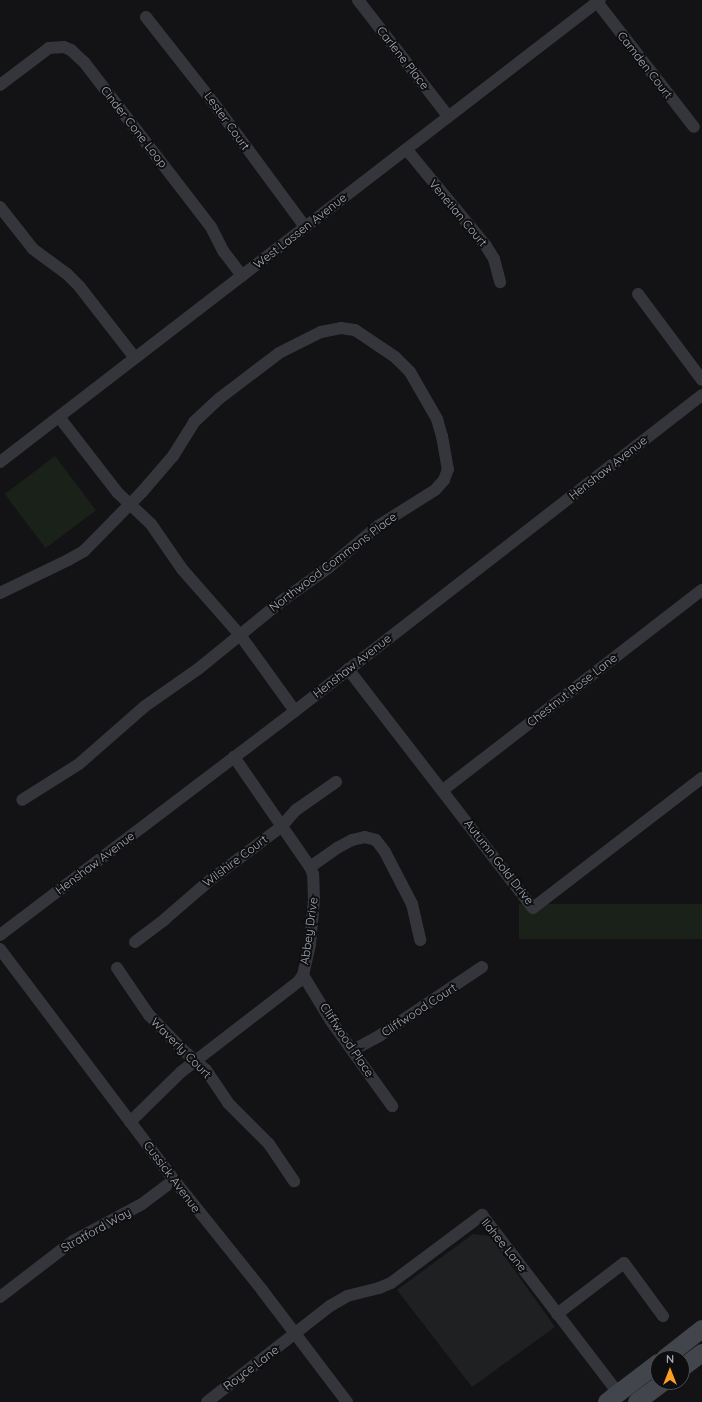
<!DOCTYPE html>
<html>
<head>
<meta charset="utf-8">
<style>
	body { margin:0 }
	#map { position:relative; width:702px; height:1402px; overflow:hidden; background:#131315; font-family:Quicksand,sans-serif }
	div>[style] { position:absolute }
	.built>* { inset:0; background:#1f2022 }
	.green>* { inset:0; background:#192119; transform-origin:0 0 }
	.minor>* { height:12px; margin:-6px; padding:0 6px; transform-origin:6px; border-radius:6px; background:#34363b }
	.secondary>* { height:18px; margin:-9px; padding:0 9px; transform-origin:9px; border-radius:9px; background:#42454b }
	span { translate:-50% -50%; white-space:nowrap; text-align:center; line-height:1.15; -webkit-text-stroke:4px #0e0e10; paint-order:stroke }
	.street-label { font-size:12px; color:#a4abb7 }
	.north { position:absolute; left:650px; top:1350px; width:40px; height:40px; box-sizing:border-box; background:#0e0e10; border:1px solid #4a4d53; border-radius:50%; rotate:0deg; font-size:11px; font-weight:700; line-height:16px; text-align:center; color:#a4abb7 }
	.north::after { content:''; display:block; margin:auto; width:14px; height:18px; background:#ff9f22; clip-path:polygon(50% 0,100% 100%,50% 72%,0 100%) }
</style>
</head>
<body>
<div id="map">
	<div class="built">
		<div style="clip-path:polygon(473px 1234px,490px 1236px,555px 1327px,472px 1387px,397px 1290px)"></div>
	</div>
	<div class="green">
		<div style="left:55px;top:456px;width:68px;height:63px;rotate:53deg"></div>
		<div style="left:702px;top:904px;width:35px;height:183px;rotate:90deg"></div>
	</div>
	<div class="minor">
		<div style="left:358px;top:0;width:147px;rotate:52.2deg"></div>
		<div style="left:597px;top:2px;width:158px;rotate:52.2deg"></div>
		<div style="left:146px;top:17px;width:108px;rotate:51.8deg"></div>
		<div style="left:213px;top:102px;width:155px;rotate:53.6deg"></div>
		<div style="left:0;top:85px;width:61px;rotate:-37.1deg"></div>
		<div style="left:49px;top:48px;width:15px;rotate:-4deg"></div>
		<div style="left:64px;top:47px;width:8px;rotate:23deg"></div>
		<div style="left:71px;top:50px;width:18px;rotate:43deg"></div>
		<div style="left:84px;top:62px;width:208px;rotate:52.4deg"></div>
		<div style="left:211px;top:227px;width:28px;rotate:63deg"></div>
		<div style="left:224px;top:252px;width:30px;rotate:53deg"></div>
		<div style="left:407px;top:150px;width:124px;rotate:50.5deg"></div>
		<div style="left:486px;top:246px;width:15px;rotate:58deg"></div>
		<div style="left:494px;top:259px;width:24px;rotate:75deg"></div>
		<div style="left:0;top:207px;width:53px;rotate:51.8deg"></div>
		<div style="left:33px;top:249px;width:42px;rotate:36.3deg"></div>
		<div style="left:67px;top:274px;width:17px;rotate:45deg"></div>
		<div style="left:79px;top:286px;width:91px;rotate:52.1deg"></div>
		<div style="left:638px;top:294px;width:107px;rotate:53.3deg"></div>
		<div style="left:59px;top:417px;width:96px;rotate:52.2deg"></div>
		<div style="left:118px;top:493px;width:45px;rotate:43.2deg"></div>
		<div style="left:151px;top:524px;width:55px;rotate:55.4deg"></div>
		<div style="left:182px;top:569px;width:88px;rotate:48.7deg"></div>
		<div style="left:240px;top:635px;width:94px;rotate:54.1deg"></div>
		<div style="left:0;top:462px;width:757px;rotate:-37.6deg"></div>
		<div style="left:0;top:593px;width:76px;rotate:-25.9deg"></div>
		<div style="left:68px;top:560px;width:18px;rotate:-29deg"></div>
		<div style="left:84px;top:551px;width:83px;rotate:-45.5deg"></div>
		<div style="left:142px;top:492px;width:48px;rotate:-49.3deg"></div>
		<div style="left:173px;top:456px;width:40px;rotate:-58deg"></div>
		<div style="left:194px;top:422px;width:35px;rotate:-43deg"></div>
		<div style="left:220px;top:398px;width:74px;rotate:-37.3deg"></div>
		<div style="left:279px;top:353px;width:47px;rotate:-26.6deg"></div>
		<div style="left:321px;top:332px;width:20px;rotate:-11deg"></div>
		<div style="left:341px;top:328px;width:14px;rotate:8deg"></div>
		<div style="left:355px;top:330px;width:48px;rotate:34deg"></div>
		<div style="left:395px;top:357px;width:21px;rotate:45deg"></div>
		<div style="left:410px;top:372px;width:54px;rotate:60.1deg"></div>
		<div style="left:437px;top:419px;width:18px;rotate:74deg"></div>
		<div style="left:442px;top:436px;width:34px;rotate:80deg"></div>
		<div style="left:448px;top:469px;width:12px;rotate:110deg"></div>
		<div style="left:444px;top:480px;width:13px;rotate:132deg"></div>
		<div style="left:435px;top:490px;width:67px;rotate:147.7deg"></div>
		<div style="left:378px;top:526px;width:65px;rotate:140deg"></div>
		<div style="left:328px;top:568px;width:55px;rotate:144.6deg"></div>
		<div style="left:283px;top:600px;width:109px;rotate:140.9deg"></div>
		<div style="left:198px;top:669px;width:66px;rotate:144.9deg"></div>
		<div style="left:144px;top:707px;width:86px;rotate:138.8deg"></div>
		<div style="left:79px;top:764px;width:67px;rotate:147.7deg"></div>
		<div style="left:348px;top:669px;width:302px;rotate:52.3deg"></div>
		<div style="left:533px;top:908px;width:213px;rotate:-37.6deg"></div>
		<div style="left:443px;top:790px;width:327px;rotate:-37.7deg"></div>
		<div style="left:310px;top:867px;width:33px;rotate:-35deg"></div>
		<div style="left:337px;top:848px;width:17px;rotate:-28deg"></div>
		<div style="left:352px;top:840px;width:13px;rotate:-13deg"></div>
		<div style="left:365px;top:837px;width:11px;rotate:15deg"></div>
		<div style="left:376px;top:840px;width:15px;rotate:53deg"></div>
		<div style="left:385px;top:852px;width:59px;rotate:62.6deg"></div>
		<div style="left:412px;top:904px;width:37px;rotate:77deg"></div>
		<div style="left:0;top:935px;width:370px;rotate:-37.2deg"></div>
		<div style="left:295px;top:711px;width:515px;rotate:-37.83deg"></div>
		<div style="left:135px;top:942px;width:38px;rotate:-37deg"></div>
		<div style="left:165px;top:919px;width:58px;rotate:-40.8deg"></div>
		<div style="left:209px;top:881px;width:90px;rotate:-36.9deg"></div>
		<div style="left:281px;top:827px;width:23px;rotate:-49deg"></div>
		<div style="left:296px;top:810px;width:49px;rotate:-35deg"></div>
		<div style="left:0;top:949px;width:289px;rotate:53deg"></div>
		<div style="left:174px;top:1180px;width:141px;rotate:51.3deg"></div>
		<div style="left:262px;top:1290px;width:141px;rotate:52.8deg"></div>
		<div style="left:117px;top:968px;width:57px;rotate:55.8deg"></div>
		<div style="left:149px;top:1015px;width:49px;rotate:45.8deg"></div>
		<div style="left:183px;top:1050px;width:30px;rotate:41deg"></div>
		<div style="left:206px;top:1070px;width:40px;rotate:56deg"></div>
		<div style="left:228px;top:1103px;width:58px;rotate:45deg"></div>
		<div style="left:269px;top:1144px;width:45px;rotate:56deg"></div>
		<div style="left:303px;top:975px;width:54px;rotate:58.7deg"></div>
		<div style="left:331px;top:1021px;width:105px;rotate:54.3deg"></div>
		<div style="left:353px;top:1050px;width:30px;rotate:-28deg"></div>
		<div style="left:379px;top:1036px;width:124px;rotate:-33.8deg"></div>
		<div style="left:130px;top:1122px;width:71px;rotate:-44.4deg"></div>
		<div style="left:181px;top:1072px;width:148px;rotate:-37.6deg"></div>
		<div style="left:298px;top:982px;width:9px;rotate:-54deg"></div>
		<div style="left:303px;top:975px;width:32px;rotate:-77deg"></div>
		<div style="left:310px;top:944px;width:45px;rotate:-84.9deg"></div>
		<div style="left:314px;top:899px;width:25px;rotate:-92deg"></div>
		<div style="left:313px;top:874px;width:8px;rotate:-113deg"></div>
		<div style="left:310px;top:867px;width:134px;rotate:-124.6deg"></div>
		<div style="left:0;top:1297px;width:92px;rotate:-37.5deg"></div>
		<div style="left:73px;top:1241px;width:78px;rotate:-28.2deg"></div>
		<div style="left:142px;top:1204px;width:40px;rotate:-37deg"></div>
		<div style="left:557px;top:1314px;width:84px;rotate:-37.3deg"></div>
		<div style="left:624px;top:1263px;width:66px;rotate:53.7deg"></div>
		<div style="left:207px;top:1402px;width:156px;rotate:-38deg"></div>
		<div style="left:330px;top:1306px;width:20px;rotate:-30deg"></div>
		<div style="left:347px;top:1296px;width:33px;rotate:-14deg"></div>
		<div style="left:379px;top:1288px;width:13px;rotate:-23deg"></div>
		<div style="left:391px;top:1283px;width:114px;rotate:-36.8deg"></div>
		<div style="left:482px;top:1215px;width:224px;rotate:52.6deg"></div>
	</div>
	<div class="secondary">
		<div style="left:665px;top:1358px;width:47px;rotate:-38.1deg"></div>
		<div style="left:682px;top:1368px;width:25px;rotate:-37deg"></div>
		<div style="left:607px;top:1402px;width:64px;rotate:-37.4deg"></div>
		<div style="left:637px;top:1402px;width:34px;rotate:-37deg"></div>
	</div>
	<div class="street-label">
		<span style="left:403px;top:58px;rotate:52deg">Carlene Place</span>
		<span style="left:645px;top:65px;rotate:52deg">Camden Court</span>
		<span style="left:227px;top:121px;rotate:54deg">Lester Court</span>
		<span style="left:134px;top:127px;rotate:52deg">Cinder Cone Loop</span>
		<span style="left:458px;top:213px;rotate:50deg">Venetian Court</span>
		<span style="left:300px;top:231px;rotate:-38deg">West Lassen Avenue</span>
		<span style="left:608px;top:468px;rotate:-38deg">Henshaw Avenue</span>
		<span style="left:333px;top:562px;rotate:-37deg">Northwood Commons Place</span>
		<span style="left:352px;top:666px;rotate:-38deg">Henshaw Avenue</span>
		<span style="left:572px;top:690px;rotate:-38deg">Chestnut Rose Lane</span>
		<span style="left:235px;top:861px;rotate:-37deg">Wilshire Court</span>
		<span style="left:499px;top:862px;rotate:52deg">Autumn Gold Drive</span>
		<span style="left:95px;top:863px;rotate:-37deg">Henshaw Avenue</span>
		<span style="left:309px;top:931px;rotate:-82deg">Abbey Drive</span>
		<span style="left:419px;top:1010px;rotate:-33deg">Cliffwood Court</span>
		<span style="left:347px;top:1040px;rotate:56deg">Cliffwood Place</span>
		<span style="left:181px;top:1048px;rotate:45deg">Waverly Court</span>
		<span style="left:172px;top:1177px;rotate:53deg">Cussick Avenue</span>
		<span style="left:96px;top:1230px;rotate:-29deg">Stratford Way</span>
		<span style="left:504px;top:1245px;rotate:51deg">Ilahee Lane</span>
		<span style="left:251px;top:1368px;rotate:-37deg">Royce Lane</span>
	</div>
	<div class="north">N</div>
</div>
</body>
</html>
